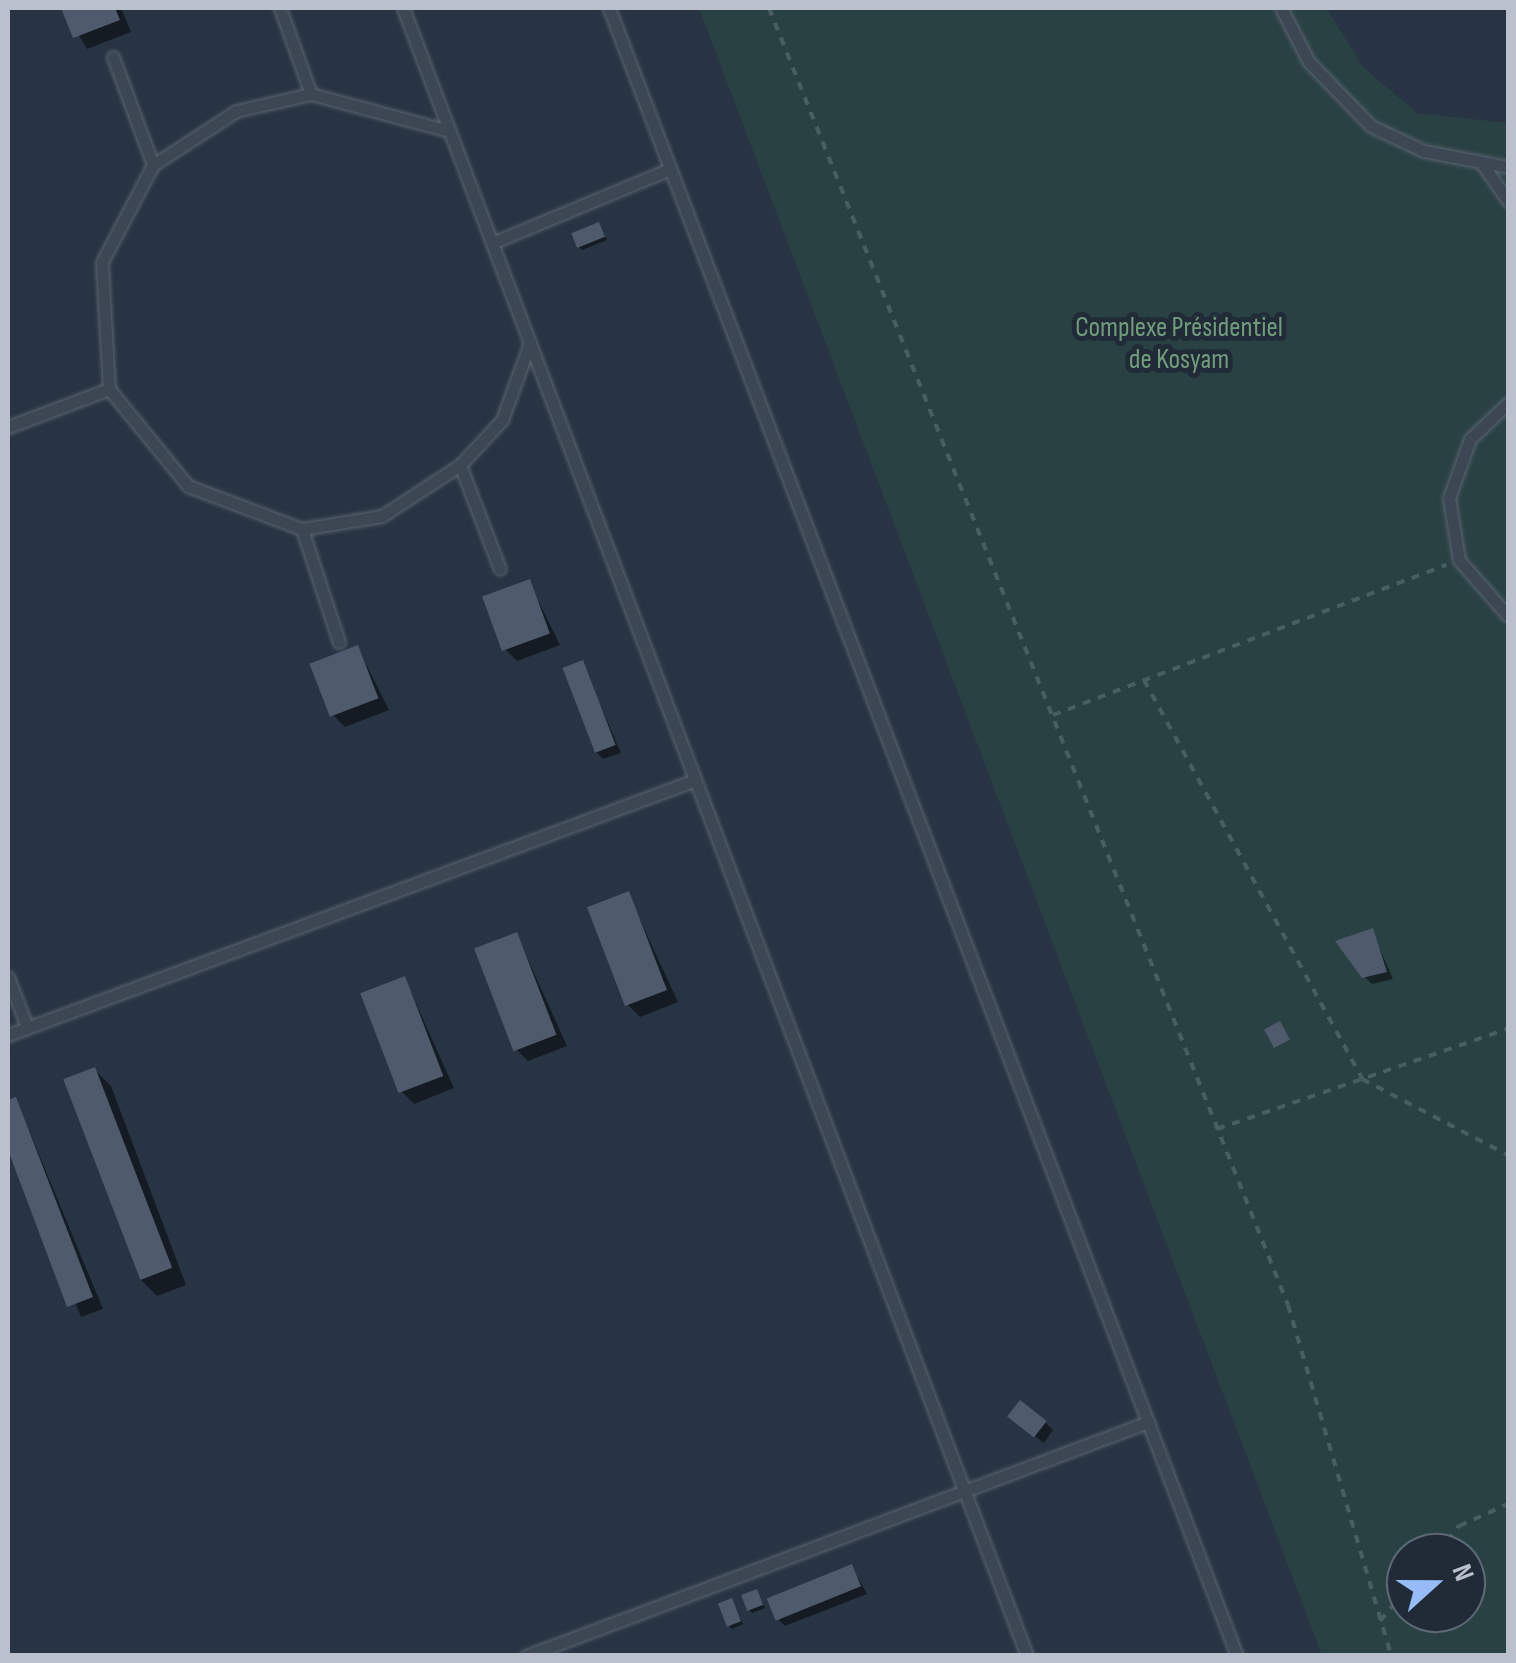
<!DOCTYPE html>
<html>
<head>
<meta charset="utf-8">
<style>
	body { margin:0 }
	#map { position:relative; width:1516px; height:1663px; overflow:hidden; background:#283443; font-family:"Sofia Sans Condensed",sans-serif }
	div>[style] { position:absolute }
	.green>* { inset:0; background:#2a4144 }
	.shadow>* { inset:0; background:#0007 }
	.building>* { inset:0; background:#4f5b6c; transform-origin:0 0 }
	.path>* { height:4px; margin-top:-2px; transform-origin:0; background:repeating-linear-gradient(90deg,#495e61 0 8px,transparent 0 16px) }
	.roads { filter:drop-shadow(0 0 2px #5b6470) drop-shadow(0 0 2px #5b6470) }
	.lane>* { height:11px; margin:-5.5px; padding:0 5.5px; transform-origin:5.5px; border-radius:5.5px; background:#3d4653 }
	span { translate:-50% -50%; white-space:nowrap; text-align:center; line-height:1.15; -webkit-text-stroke:10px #212b38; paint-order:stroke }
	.park-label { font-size:28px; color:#729d7c }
	.frame { position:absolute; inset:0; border:10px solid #bac1cd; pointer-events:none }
	.north { position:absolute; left:1386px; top:1533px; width:100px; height:100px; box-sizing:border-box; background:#212b38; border:2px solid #5e6774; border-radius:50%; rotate:69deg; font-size:28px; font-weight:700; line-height:40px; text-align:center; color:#bac1cd }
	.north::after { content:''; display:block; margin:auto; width:35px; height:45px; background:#96bbf6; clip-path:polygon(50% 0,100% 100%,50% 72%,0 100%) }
</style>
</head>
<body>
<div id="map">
	<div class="green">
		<div style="clip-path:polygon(evenodd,699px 8px,1326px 8px,1364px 68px,1417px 113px,1508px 123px,1508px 1655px,1322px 1655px,699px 8px,1406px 1553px,1466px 1553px,1466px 1613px,1406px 1613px,1406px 1553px)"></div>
	</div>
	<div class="shadow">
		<div style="clip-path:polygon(63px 8px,121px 8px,131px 32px,87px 49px)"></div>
		<div style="clip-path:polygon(598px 225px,607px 240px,582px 250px,579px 247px)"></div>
		<div style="clip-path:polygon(529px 582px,560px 645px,517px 661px,505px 649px)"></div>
		<div style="clip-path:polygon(358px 648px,389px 710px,345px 727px,333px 715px)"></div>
		<div style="clip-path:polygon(582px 663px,621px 753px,603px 759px,596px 752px)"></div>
		<div style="clip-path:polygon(628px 894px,678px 1002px,640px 1017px,628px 1005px)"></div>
		<div style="clip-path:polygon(1372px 931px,1393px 979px,1372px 984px,1364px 976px)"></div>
		<div style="clip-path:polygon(517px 935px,567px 1046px,528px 1061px,516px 1049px)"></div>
		<div style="clip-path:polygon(405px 979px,454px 1088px,414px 1104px,402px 1092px)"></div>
		<div style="clip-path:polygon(95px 1070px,111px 1086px,186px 1285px,157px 1296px,141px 1280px)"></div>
		<div style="clip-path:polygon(16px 1099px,103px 1309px,81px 1317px,8px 1143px,8px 1103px)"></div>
		<div style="clip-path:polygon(1046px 1423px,1053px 1430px,1044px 1443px,1018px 1424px)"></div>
		<div style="clip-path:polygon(852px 1567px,867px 1594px,785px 1626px,778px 1619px)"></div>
		<div style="clip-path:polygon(757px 1592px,765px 1608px,752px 1613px,749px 1610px)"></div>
		<div style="clip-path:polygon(731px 1601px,743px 1624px,732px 1629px,729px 1626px)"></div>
	</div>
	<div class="building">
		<div style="clip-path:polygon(61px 8px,115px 8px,120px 20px,73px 38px)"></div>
		<div style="left:599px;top:222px;width:16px;height:30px;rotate:68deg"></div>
		<div style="left:530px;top:579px;width:58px;height:51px;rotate:70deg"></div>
		<div style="left:358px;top:645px;width:57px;height:52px;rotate:69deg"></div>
		<div style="left:583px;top:660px;width:91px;height:22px;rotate:69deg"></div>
		<div style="left:629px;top:891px;width:106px;height:45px;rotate:69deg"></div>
		<div style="clip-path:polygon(1373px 928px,1387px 972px,1362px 978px,1335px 941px)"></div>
		<div style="left:517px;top:932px;width:110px;height:46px;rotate:69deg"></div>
		<div style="left:405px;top:976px;width:107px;height:48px;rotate:69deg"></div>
		<div style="left:1280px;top:1021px;width:21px;height:18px;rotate:62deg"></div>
		<div style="left:95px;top:1067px;width:215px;height:34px;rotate:69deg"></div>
		<div style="clip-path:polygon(16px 1097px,93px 1297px,67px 1307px,8px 1150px,8px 1100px)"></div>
		<div style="left:1020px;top:1400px;width:34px;height:21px;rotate:38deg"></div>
		<div style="left:852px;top:1564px;width:24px;height:92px;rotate:68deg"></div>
		<div style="left:757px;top:1589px;width:17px;height:17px;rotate:69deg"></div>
		<div style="left:732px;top:1598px;width:25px;height:15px;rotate:69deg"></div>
	</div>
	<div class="path">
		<div style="left:769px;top:8px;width:1397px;rotate:68.19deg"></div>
		<div style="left:1288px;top:1305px;width:366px;rotate:73.6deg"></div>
		<div style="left:1144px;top:680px;width:455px;rotate:61.3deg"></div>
		<div style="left:1362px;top:1079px;width:165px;rotate:27.5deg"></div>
		<div style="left:1053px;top:715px;width:421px;rotate:-20.9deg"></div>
		<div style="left:1217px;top:1129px;width:308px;rotate:-19deg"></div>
		<div style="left:1437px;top:1553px;width:35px;rotate:-51deg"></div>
		<div style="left:1459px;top:1526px;width:54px;rotate:-24.2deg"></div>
		<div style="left:1380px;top:1621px;width:40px;rotate:-50deg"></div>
	</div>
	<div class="roads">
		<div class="lane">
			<div style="left:280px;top:8px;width:91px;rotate:70.2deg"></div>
			<div style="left:403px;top:8px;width:1762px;rotate:69.26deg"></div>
			<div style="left:609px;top:8px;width:1764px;rotate:69.14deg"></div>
			<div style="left:1281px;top:8px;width:61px;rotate:62.6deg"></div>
			<div style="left:1309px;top:62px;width:89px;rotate:45.9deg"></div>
			<div style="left:1371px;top:126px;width:59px;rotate:25.3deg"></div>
			<div style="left:1424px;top:151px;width:86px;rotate:10.8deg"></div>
			<div style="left:113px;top:57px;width:115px;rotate:69.7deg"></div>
			<div style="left:1483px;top:165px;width:44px;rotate:55.2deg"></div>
			<div style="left:492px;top:243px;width:193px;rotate:-22.6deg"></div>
			<div style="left:109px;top:389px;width:125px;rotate:50.8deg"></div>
			<div style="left:188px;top:486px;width:122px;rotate:20.7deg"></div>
			<div style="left:302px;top:529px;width:81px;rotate:-9.2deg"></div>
			<div style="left:382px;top:516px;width:93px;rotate:-33.2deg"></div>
			<div style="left:460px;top:465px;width:62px;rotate:-47deg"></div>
			<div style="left:502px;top:420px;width:82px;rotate:-70deg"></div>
			<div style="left:1508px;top:403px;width:52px;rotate:136.5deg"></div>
			<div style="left:1470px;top:439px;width:63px;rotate:109.6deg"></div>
			<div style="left:1449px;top:498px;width:63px;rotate:80.8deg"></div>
			<div style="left:1459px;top:560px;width:74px;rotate:48.8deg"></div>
			<div style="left:8px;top:427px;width:108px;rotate:-20.6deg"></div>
			<div style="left:109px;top:389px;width:127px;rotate:-93.2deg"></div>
			<div style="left:102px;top:262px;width:110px;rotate:-62.3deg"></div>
			<div style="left:153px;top:165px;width:99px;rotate:-33deg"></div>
			<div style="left:236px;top:111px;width:77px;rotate:-12.8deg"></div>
			<div style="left:311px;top:94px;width:143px;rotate:15deg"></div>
			<div style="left:460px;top:465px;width:111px;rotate:69deg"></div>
			<div style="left:302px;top:529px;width:119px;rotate:71.9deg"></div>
			<div style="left:8px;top:977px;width:53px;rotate:69.2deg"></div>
			<div style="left:8px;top:1035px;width:733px;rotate:-20.36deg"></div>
			<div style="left:526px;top:1656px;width:665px;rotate:-20.62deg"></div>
		</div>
	</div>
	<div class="park-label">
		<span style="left:1179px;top:344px">Complexe Présidentiel<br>de Kosyam</span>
	</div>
	<div class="frame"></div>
	<div class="north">N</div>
</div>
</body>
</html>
